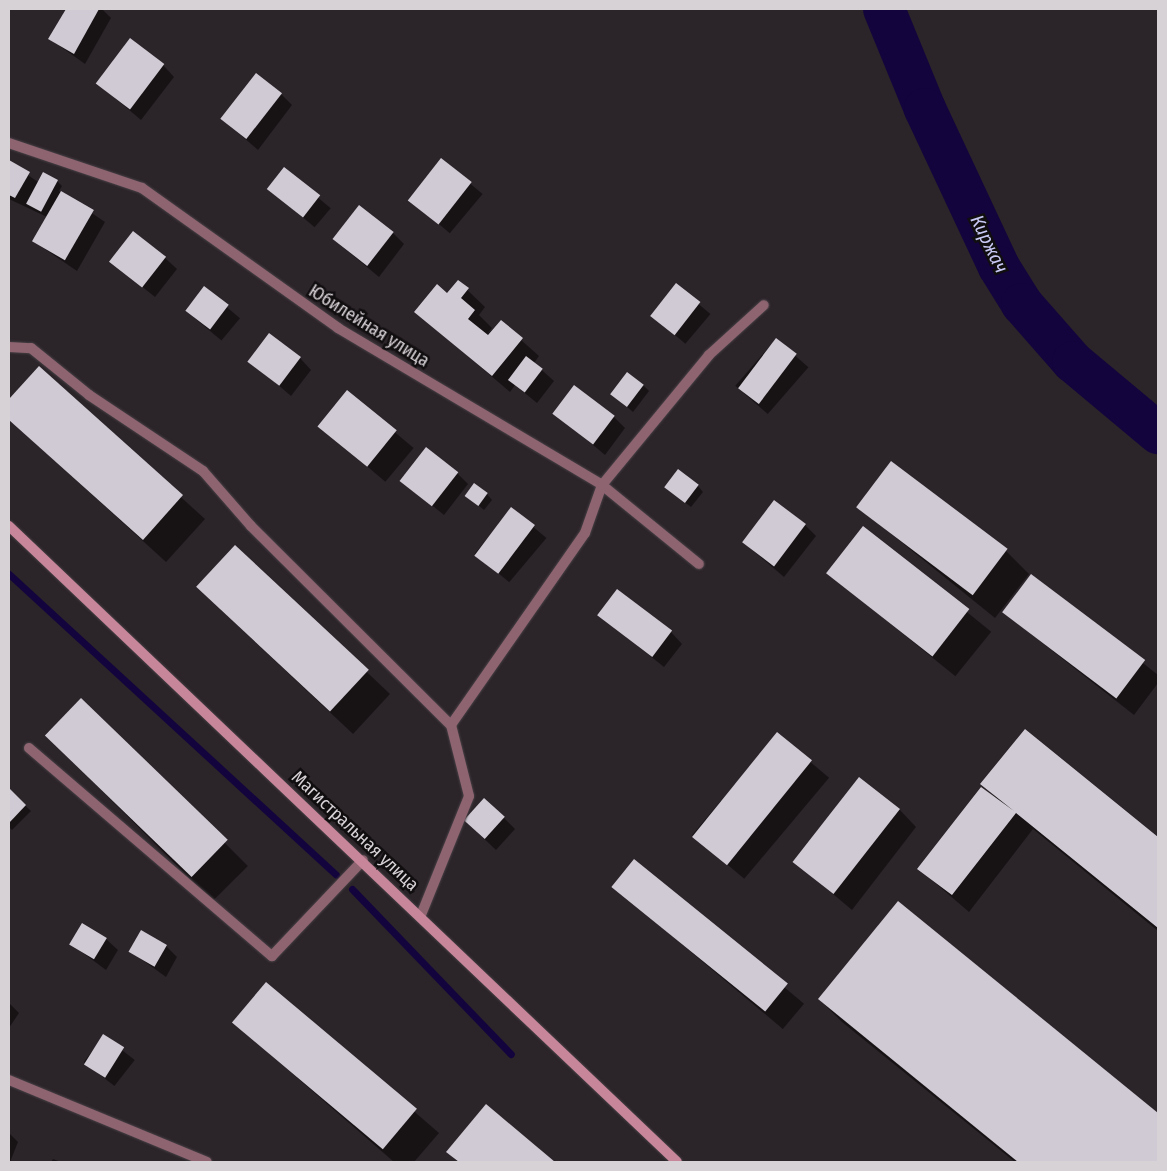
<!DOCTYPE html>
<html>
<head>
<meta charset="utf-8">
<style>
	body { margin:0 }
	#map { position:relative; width:1167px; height:1171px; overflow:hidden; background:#2b2429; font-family:"Fira Sans Condensed",sans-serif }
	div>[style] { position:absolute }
	.shadow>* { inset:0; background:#0007; transform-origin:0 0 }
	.stream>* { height:7px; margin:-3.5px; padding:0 3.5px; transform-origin:3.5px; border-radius:3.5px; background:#14043d }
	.river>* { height:42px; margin:-21px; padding:0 21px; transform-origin:21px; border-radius:21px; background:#14043d }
	.building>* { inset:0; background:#d0cad4; transform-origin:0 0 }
	.roads { filter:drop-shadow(0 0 1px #474045) drop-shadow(0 0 1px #474045) }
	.lane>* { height:10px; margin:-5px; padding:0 5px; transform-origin:5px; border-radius:5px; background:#8d6470 }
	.street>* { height:10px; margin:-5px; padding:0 5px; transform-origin:5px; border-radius:5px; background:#8d6470 }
	.secondary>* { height:10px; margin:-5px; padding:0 5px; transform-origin:5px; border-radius:5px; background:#c7869a }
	span { translate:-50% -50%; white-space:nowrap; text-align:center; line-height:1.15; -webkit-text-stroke:5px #110e10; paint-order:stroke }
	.street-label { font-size:18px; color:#d7d2d6 }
	.water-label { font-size:19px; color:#c9c9f5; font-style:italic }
	.frame { position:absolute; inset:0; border:10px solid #d7d2d6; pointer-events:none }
</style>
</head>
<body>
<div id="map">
	<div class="shadow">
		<div style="clip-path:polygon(67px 9px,102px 9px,111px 18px,85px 64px,50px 39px)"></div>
		<div style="clip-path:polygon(163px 65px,174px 77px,141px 120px,97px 83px)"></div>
		<div style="clip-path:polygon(281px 94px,292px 105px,258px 150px,222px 119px)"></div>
		<div style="left:442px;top:160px;width:53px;height:51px;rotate:40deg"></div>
		<div style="clip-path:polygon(9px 162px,38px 182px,57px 181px,62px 186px,59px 191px,105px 222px,77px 271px,33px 241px,47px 217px,9px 199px)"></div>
		<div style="left:284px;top:169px;width:61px;height:25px;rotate:40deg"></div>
		<div style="clip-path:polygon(393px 233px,404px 244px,379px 277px,333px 239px)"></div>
		<div style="clip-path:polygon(165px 258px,177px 269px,155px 297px,111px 262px)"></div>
		<div style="clip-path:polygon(458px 281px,485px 307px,479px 315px,492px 328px,486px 335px,501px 322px,539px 356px,534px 363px,554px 381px,537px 403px,515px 385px,510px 392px,416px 312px,448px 295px)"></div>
		<div style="left:676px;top:285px;width:45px;height:39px;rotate:40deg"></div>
		<div style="left:204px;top:288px;width:47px;height:29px;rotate:40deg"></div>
		<div style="left:776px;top:339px;width:43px;height:62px;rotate:41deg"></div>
		<div style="clip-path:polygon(300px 358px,311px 370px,291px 396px,249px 360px)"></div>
		<div style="clip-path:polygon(39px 368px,205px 519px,166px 562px,9px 419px,9px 401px)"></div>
		<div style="clip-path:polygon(644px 386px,649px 391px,633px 412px,612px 394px)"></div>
		<div style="left:347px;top:392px;width:87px;height:44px;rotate:40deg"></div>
		<div style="clip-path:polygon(554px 412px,614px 417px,625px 428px,605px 455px)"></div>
		<div style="clip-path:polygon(457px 473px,468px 484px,444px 515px,402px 481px)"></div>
		<div style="clip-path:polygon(698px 486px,703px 492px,691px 507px,671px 492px)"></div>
		<div style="clip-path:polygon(487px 494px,492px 500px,484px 510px,466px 495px)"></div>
		<div style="clip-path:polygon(858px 507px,1006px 551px,1029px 574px,995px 618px)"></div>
		<div style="left:512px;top:509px;width:45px;height:58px;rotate:40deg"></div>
		<div style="clip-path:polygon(805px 525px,816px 536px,784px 577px,743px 542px)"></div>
		<div style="left:863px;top:528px;width:165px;height:57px;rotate:39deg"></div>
		<div style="clip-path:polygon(235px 547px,390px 694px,353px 734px,220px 609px)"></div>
		<div style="clip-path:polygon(1032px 575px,1158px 675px,1158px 683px,1134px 715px,1003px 612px)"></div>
		<div style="clip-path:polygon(599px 615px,671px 632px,682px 644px,664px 667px)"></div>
		<div style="left:81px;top:699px;width:236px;height:50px;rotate:45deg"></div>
		<div style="clip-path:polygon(1026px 730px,1158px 838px,1158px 931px,1033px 829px,969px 912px,919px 869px,995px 797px,982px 783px)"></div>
		<div style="left:777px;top:734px;width:68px;height:132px;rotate:40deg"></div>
		<div style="clip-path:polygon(9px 790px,31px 811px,12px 830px,9px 827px)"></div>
		<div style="clip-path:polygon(899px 809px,916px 827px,852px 910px,795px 862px)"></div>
		<div style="clip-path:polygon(504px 818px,515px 829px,496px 850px,477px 832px)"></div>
		<div style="left:634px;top:861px;width:222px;height:33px;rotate:40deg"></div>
		<div style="clip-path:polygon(898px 903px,1158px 1115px,1158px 1162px,1015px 1162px,842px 1022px,819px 999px)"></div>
		<div style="clip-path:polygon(106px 939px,118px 950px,106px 970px,71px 944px)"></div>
		<div style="clip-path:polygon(166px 946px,177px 957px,166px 977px,130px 951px)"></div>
		<div style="clip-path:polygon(266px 983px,439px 1133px,414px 1162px,394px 1162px,233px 1022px)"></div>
		<div style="clip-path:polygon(9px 1003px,19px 1013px,9px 1028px)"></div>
		<div style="left:104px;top:1036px;width:39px;height:33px;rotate:38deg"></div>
		<div style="clip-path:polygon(486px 1106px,554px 1162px,458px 1162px,448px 1152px)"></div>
		<div style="clip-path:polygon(9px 1133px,18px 1142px,10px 1162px,9px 1162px)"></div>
		<div style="clip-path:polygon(53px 1159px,61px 1162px,51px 1162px)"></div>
	</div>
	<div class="stream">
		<div style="left:9px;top:574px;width:444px;rotate:42.6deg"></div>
		<div style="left:352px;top:889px;width:229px;rotate:46.1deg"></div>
	</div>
	<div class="river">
		<div style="left:884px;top:9px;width:108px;rotate:67.7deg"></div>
		<div style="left:925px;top:109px;width:174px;rotate:64.9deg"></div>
		<div style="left:999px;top:267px;width:44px;rotate:58.1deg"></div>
		<div style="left:1022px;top:304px;width:77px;rotate:48.7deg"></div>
		<div style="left:1073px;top:362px;width:111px;rotate:39.9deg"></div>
	</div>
	<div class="building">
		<div style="clip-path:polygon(66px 9px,99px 9px,74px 54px,48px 39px)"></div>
		<div style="left:130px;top:38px;width:43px;height:57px;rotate:37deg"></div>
		<div style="left:256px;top:73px;width:33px;height:58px;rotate:38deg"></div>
		<div style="left:441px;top:158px;width:39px;height:54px;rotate:38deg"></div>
		<div style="clip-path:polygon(9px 160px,30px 172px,15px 198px,9px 195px)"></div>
		<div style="left:284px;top:167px;width:46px;height:28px;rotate:38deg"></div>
		<div style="left:43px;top:172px;width:17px;height:36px;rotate:28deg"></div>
		<div style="left:61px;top:191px;width:38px;height:58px;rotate:30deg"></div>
		<div style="left:359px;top:205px;width:44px;height:43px;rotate:38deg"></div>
		<div style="left:133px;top:231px;width:42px;height:39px;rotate:38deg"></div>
		<div style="clip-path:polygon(458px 280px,469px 288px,461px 298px,475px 310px,468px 319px,488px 335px,501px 320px,523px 338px,492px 376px,414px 312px,437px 284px,447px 293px)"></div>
		<div style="left:676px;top:283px;width:31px;height:42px;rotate:38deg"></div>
		<div style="left:204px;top:286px;width:31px;height:31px;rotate:37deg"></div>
		<div style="left:269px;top:333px;width:40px;height:36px;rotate:37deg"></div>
		<div style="left:776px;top:338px;width:26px;height:63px;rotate:37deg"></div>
		<div style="left:526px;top:356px;width:21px;height:30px;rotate:37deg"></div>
		<div style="clip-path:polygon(39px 366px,183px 495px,143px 540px,9px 420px,9px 399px)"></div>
		<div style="left:627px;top:372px;width:21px;height:28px;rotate:37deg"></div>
		<div style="left:574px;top:385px;width:51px;height:36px;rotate:37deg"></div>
		<div style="left:347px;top:390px;width:64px;height:47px;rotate:39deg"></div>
		<div style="left:426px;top:447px;width:41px;height:43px;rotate:38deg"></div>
		<div style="left:891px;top:461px;width:146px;height:58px;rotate:37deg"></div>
		<div style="left:678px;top:469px;width:26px;height:23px;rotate:37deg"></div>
		<div style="left:474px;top:483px;width:17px;height:16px;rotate:36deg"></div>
		<div style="left:774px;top:500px;width:40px;height:53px;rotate:37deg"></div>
		<div style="left:511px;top:507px;width:30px;height:61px;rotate:37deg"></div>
		<div style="left:863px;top:526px;width:135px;height:60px;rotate:38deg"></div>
		<div style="left:235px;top:545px;width:183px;height:57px;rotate:43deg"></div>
		<div style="left:1031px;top:574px;width:143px;height:48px;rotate:37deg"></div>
		<div style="left:617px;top:589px;width:69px;height:33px;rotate:37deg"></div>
		<div style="left:81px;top:698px;width:204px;height:52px;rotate:44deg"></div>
		<div style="clip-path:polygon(1025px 729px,1158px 837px,1158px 928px,1016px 813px,952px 895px,917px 869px,981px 787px,1014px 811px,980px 784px)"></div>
		<div style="left:777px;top:732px;width:45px;height:135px;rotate:39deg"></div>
		<div style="left:859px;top:777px;width:52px;height:108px;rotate:38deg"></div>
		<div style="clip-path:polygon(9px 788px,26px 805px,9px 823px)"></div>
		<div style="left:484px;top:798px;width:28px;height:30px;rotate:42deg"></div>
		<div style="left:634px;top:859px;width:198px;height:36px;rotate:39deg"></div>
		<div style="clip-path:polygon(898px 901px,1158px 1113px,1158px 1162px,1018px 1162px,818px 999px)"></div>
		<div style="left:82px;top:923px;width:29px;height:25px;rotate:31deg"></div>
		<div style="left:141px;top:930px;width:30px;height:25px;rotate:30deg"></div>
		<div style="left:266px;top:982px;width:197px;height:53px;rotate:40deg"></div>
		<div style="left:103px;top:1034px;width:25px;height:36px;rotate:32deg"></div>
		<div style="clip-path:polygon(486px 1104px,555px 1162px,459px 1162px,446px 1152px)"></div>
	</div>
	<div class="roads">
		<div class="lane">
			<div style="left:9px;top:347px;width:22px;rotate:3deg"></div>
			<div style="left:31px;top:348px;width:75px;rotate:39deg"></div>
			<div style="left:89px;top:395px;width:137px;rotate:33.7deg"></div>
			<div style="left:203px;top:471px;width:73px;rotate:48.9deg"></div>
			<div style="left:251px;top:526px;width:282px;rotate:44.9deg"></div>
			<div style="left:29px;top:748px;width:320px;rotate:40.6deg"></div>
			<div style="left:272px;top:956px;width:132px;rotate:-46.5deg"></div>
		</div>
		<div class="street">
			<div style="left:9px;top:143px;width:140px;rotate:18.7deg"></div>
			<div style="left:142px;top:188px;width:241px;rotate:35.5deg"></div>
			<div style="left:338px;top:328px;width:307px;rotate:30.7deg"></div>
			<div style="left:602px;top:485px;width:125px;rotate:39.2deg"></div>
			<div style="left:421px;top:915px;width:128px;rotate:-68deg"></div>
			<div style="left:469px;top:796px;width:73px;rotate:-104.2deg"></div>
			<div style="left:451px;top:725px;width:234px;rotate:-55.1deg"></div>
			<div style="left:585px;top:533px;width:51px;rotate:-70.5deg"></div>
			<div style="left:602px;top:485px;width:168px;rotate:-50.5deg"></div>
			<div style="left:709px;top:355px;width:74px;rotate:-42.3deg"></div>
			<div style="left:9px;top:1080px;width:214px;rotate:22.5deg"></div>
		</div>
		<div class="secondary">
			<div style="left:9px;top:526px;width:922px;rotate:43.59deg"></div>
		</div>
	</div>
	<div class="street-label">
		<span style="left:369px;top:326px;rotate:32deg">Юбилейная улица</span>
		<span style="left:355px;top:831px;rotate:43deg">Магистральная улица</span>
	</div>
	<div class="water-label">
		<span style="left:989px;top:244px;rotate:64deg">Киржач</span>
	</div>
	<div class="frame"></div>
</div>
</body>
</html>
